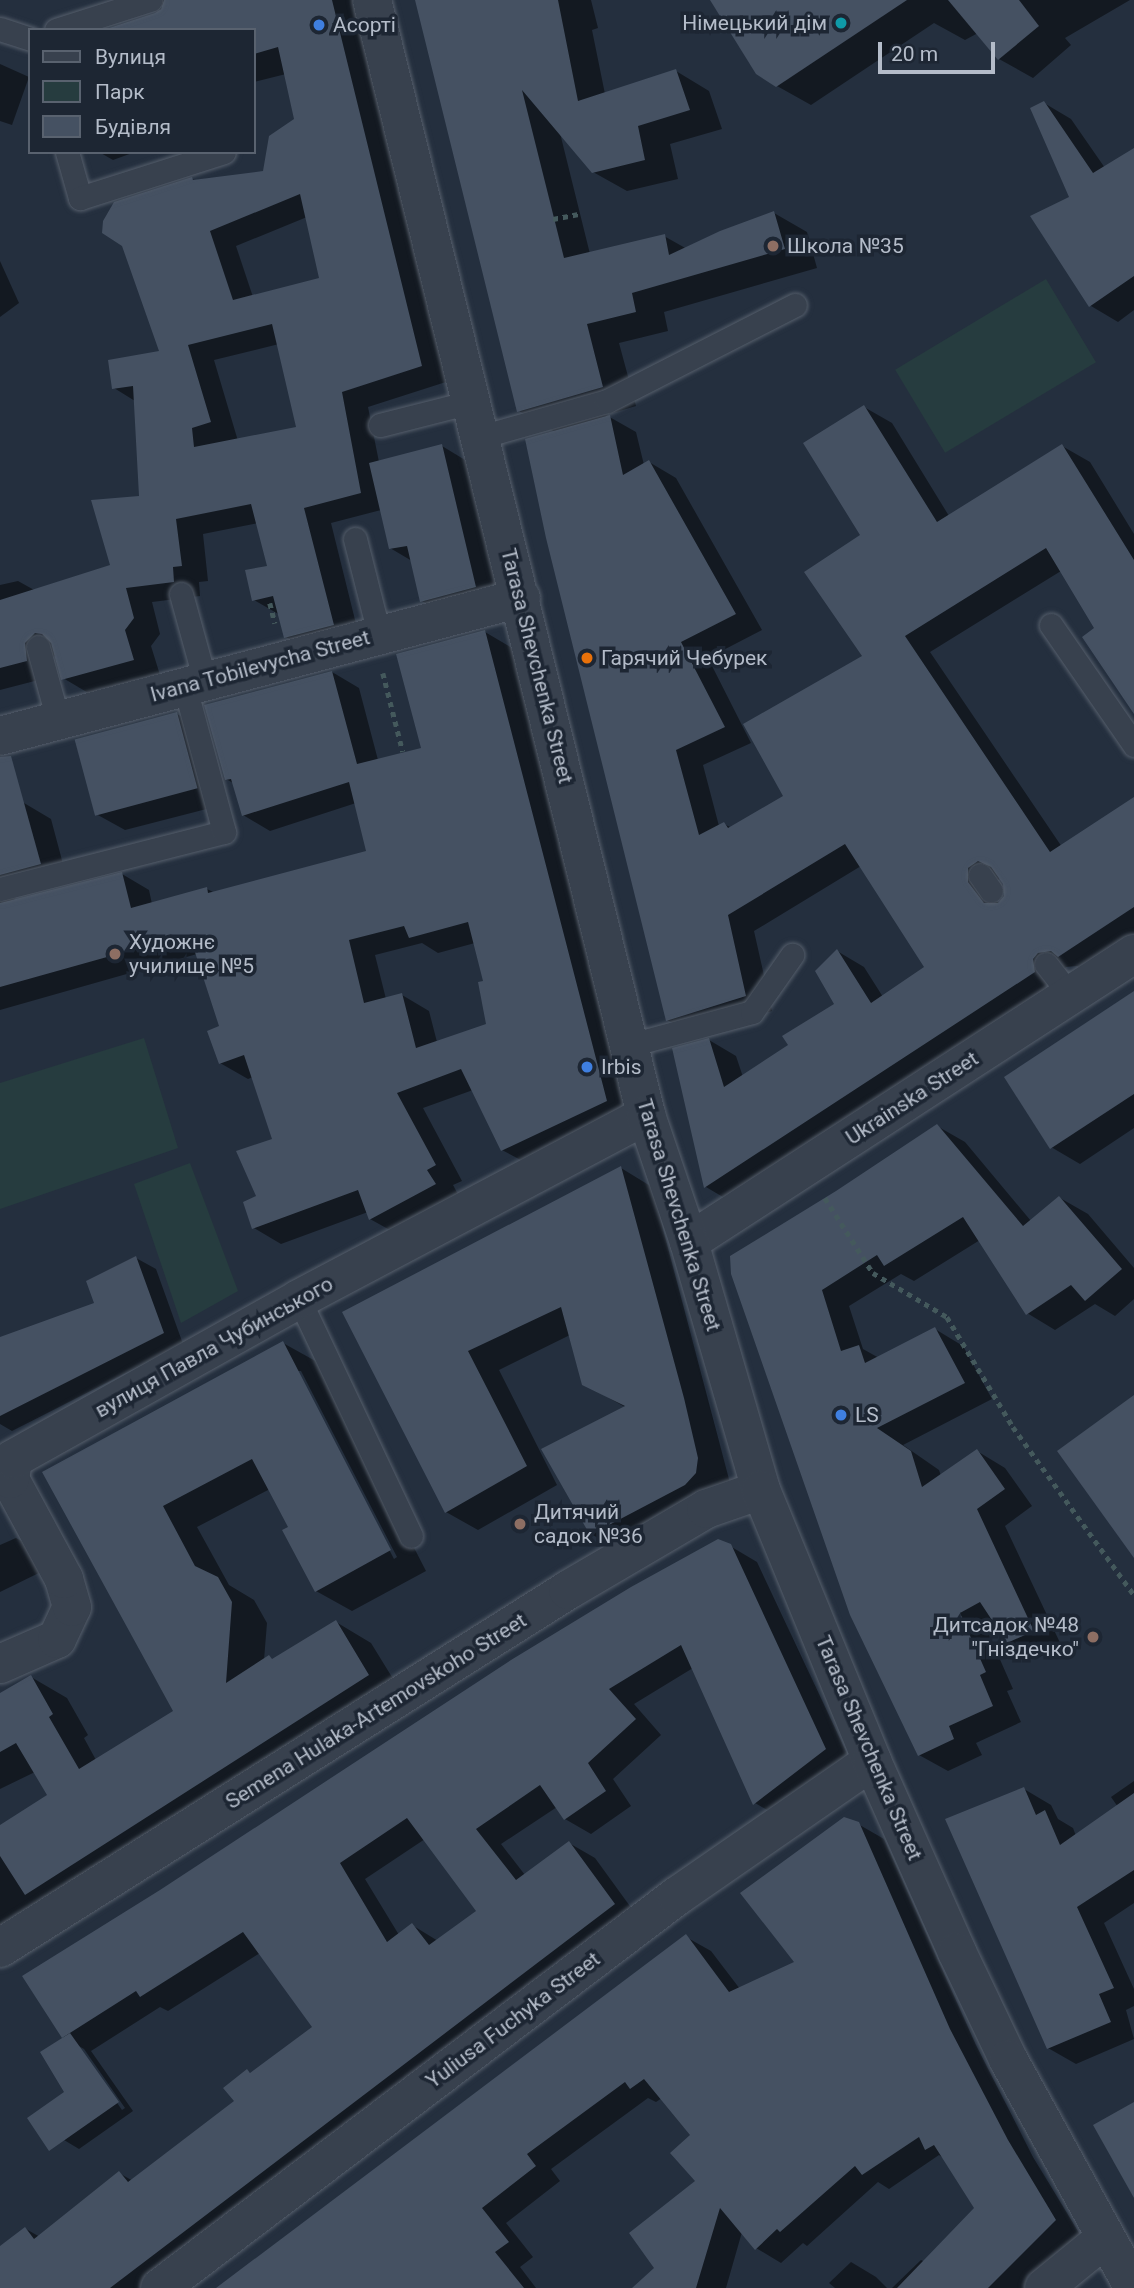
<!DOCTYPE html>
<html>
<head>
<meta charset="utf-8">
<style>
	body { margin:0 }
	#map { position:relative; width:1134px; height:2288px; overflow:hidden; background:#242f3e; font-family:Roboto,sans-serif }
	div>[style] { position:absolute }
	.green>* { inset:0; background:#263c3f; transform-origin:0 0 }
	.shadow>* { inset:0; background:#0007 }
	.building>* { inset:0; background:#455162; transform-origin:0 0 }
	.path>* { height:4.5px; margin-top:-2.25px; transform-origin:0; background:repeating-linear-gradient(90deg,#44595c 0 5px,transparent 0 10px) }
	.roads { filter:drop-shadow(0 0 2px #565f6c) drop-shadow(0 0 2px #565f6c) }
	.service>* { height:23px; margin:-11.5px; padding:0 11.5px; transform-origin:11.5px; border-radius:11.5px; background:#38414e }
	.minor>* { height:38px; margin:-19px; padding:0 19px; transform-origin:19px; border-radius:19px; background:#38414e }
	.tertiary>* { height:38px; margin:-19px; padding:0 19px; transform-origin:19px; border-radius:19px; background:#38414e }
	.dots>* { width:19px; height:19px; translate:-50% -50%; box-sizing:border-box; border:4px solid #1d2633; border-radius:50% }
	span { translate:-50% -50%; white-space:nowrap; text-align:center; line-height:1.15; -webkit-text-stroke:7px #1d2633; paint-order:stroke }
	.poi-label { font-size:21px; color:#b4bcc9 }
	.right { translate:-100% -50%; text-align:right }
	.left { translate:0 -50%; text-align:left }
	.street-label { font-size:21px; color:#b4bcc9 }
	.legend { position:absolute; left:28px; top:28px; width:228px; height:126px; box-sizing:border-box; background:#1d2633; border:2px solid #59626f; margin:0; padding:9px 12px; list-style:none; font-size:21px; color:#b4bcc9 }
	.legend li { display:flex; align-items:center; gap:14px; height:35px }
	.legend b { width:35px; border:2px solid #59626f }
	.scale { position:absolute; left:878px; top:42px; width:117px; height:32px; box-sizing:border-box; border:4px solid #b4bcc9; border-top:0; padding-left:9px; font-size:21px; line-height:24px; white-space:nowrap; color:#b4bcc9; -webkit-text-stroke:5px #1d2633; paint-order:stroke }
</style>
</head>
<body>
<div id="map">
	<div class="green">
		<div style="left:1046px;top:279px;width:97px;height:176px;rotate:59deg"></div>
		<div style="clip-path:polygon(144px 1038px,178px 1148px,0 1209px,0 1083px)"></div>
		<div style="clip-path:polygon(190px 1163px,238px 1291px,181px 1323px,134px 1184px)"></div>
	</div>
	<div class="shadow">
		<div style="clip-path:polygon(evenodd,125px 0,354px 0,449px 381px,368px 407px,379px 462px,442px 446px,470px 463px,504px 603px,451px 618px,422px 601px,412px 561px,390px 548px,381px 510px,331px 523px,360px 640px,313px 652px,286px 637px,280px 615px,254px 600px,269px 567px,258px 523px,203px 534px,208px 581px,199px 582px,200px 596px,152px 602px,160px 634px,151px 646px,160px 675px,90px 694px,63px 678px,55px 655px,51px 660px,54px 676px,0 690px,0 585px,18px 581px,36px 591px,112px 566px,141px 498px,135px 401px,114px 388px,161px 352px,192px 179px,197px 181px,265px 173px,296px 120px,286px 74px,254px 82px,254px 30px,156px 15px,163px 5px,144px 11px,125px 0,307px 217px,321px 279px,253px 297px,236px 246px,307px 217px,125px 0,279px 344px,299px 429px,238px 441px,214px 360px,279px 344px)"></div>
		<div style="clip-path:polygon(evenodd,417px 0,591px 0,598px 28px,592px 30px,605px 94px,676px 71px,709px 91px,722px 129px,670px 144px,678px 179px,627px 191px,593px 172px,560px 133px,590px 254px,664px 236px,687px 249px,774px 213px,807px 232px,817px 268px,664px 312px,668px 331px,619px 343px,636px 406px,606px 415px,636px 432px,644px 465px,649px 462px,676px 478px,762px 630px,708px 658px,751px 743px,703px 765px,719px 826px,724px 824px,732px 828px,785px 797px,864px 656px,864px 407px,892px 423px,949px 516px,1062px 446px,1090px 462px,1134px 534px,1134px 711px,1096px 628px,1061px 571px,930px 652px,1062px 847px,1134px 799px,1134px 940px,1086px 971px,1077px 966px,1066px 967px,1059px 975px,1061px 988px,733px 1203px,706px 1187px,674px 1049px,709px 1040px,736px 1056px,743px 1077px,791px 1045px,837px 1004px,837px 951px,864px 967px,883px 997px,927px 967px,861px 866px,754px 931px,772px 1011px,694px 1035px,667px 1020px,555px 432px,519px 411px,417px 0,1000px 878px,1005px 883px,1006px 897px,998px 904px,994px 885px,1000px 878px)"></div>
		<div style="clip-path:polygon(720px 0,1130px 0,1065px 38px,1071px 45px,1033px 78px,999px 59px,978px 33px,965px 40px,934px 23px,811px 105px,777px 86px)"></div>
		<div style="clip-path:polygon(0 64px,29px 77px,12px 125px,0 121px)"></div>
		<div style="clip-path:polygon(1044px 103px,1071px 119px,1105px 168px,1134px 150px,1134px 310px,1118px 322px,1091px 306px,1033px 217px,1071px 198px)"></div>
		<div style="clip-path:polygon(99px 152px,135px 152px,113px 160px)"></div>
		<div style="clip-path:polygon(0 261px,19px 303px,0 317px)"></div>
		<div style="clip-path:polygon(evenodd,485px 632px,512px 648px,634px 1116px,530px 1165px,502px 1150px,473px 1090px,423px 1108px,462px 1181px,453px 1185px,461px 1200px,397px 1234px,370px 1219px,368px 1212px,281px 1244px,254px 1228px,258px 1197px,274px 1140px,253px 1077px,248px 1079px,220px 1063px,222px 1027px,197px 954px,0 1010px,0 810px,24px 803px,51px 819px,67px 879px,18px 893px,13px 902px,122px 874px,149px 890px,152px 904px,207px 889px,215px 893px,368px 852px,356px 803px,270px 831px,243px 815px,235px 784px,226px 779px,332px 672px,359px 688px,378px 760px,423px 749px,485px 632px,422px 943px,438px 953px,475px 943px,485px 982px,488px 1025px,437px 1042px,429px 1011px,402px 995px,386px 999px,375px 955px,422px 943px)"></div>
		<div style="clip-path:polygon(177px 714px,206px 730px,226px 804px,125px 830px,96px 814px)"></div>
		<div style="clip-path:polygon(1134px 1002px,1134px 1128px,1080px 1164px,1051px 1147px)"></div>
		<div style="clip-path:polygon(937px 1126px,965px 1142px,1031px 1221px,1060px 1198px,1088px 1214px,1134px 1268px,1134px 1299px,1115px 1316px,1095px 1304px,1055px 1330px,1027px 1313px,980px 1240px,914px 1281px,901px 1274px,849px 1306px,863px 1349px,879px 1358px,935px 1329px,963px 1346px,992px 1399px,903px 1445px,939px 1470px,941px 1476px,977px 1451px,1005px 1468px,1032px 1506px,1005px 1526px,1062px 1647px,1037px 1658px,1008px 1642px,997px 1625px,987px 1630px,1013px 1689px,1007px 1691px,1021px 1722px,976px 1743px,982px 1755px,948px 1771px,919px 1755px,733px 1274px,837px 1193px)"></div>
		<div style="clip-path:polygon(621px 1168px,652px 1187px,730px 1483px,623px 1552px,591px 1534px,625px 1407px,584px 1384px,570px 1335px,499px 1370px,557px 1485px,478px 1530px,446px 1512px,344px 1313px)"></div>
		<div style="clip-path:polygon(136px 1258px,156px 1269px,183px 1344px,12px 1431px,0 1424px,0 1339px,96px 1304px)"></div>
		<div style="clip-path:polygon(evenodd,283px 1343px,319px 1363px,426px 1571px,352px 1611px,316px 1591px,291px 1527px,270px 1489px,197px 1527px,229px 1585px,254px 1600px,267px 1623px,264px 1660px,274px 1660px,336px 1622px,371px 1643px,403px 1695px,0 1950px,0 1827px,49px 1795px,35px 1772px,0 1789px,0 1695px,31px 1677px,67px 1698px,88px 1735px,84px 1738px,96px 1760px,175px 1712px,45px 1473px,283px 1343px,297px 1371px,301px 1371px,397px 1557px,394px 1559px,297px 1371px)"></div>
		<div style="clip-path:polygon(16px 1538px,33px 1547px,45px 1570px,0 1592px,0 1545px)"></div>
		<div style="clip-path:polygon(evenodd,730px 1546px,757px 1562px,852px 1764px,781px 1818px,755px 1803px,693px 1668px,634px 1704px,661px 1735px,613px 1779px,631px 1806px,591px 1834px,565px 1819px,557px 1807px,501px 1844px,525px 1875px,569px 1843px,595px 1858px,640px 1920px,154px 2288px,0 2288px,0 2248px,26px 2229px,40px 2237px,119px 2173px,133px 2181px,236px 2101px,247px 2071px,252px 2074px,315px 2028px,260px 1953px,168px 2011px,160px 2007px,91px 2051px,133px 2111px,79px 2149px,64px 2140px,67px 2092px,63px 2037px,730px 1546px,425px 1839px,479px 1911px,438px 1941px,412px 1925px,399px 1935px,365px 1879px,425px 1839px,730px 1546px,77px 2045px,84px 2049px,125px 2108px,122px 2110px,77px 2045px)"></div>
		<div style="clip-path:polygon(1134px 1781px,1134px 1903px,1104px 1923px,1134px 1989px,1134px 2006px,1126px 2010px,1134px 2039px,1076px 2064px,1048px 2048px,1024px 1789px,1051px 1805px,1058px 1819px,1073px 1828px,1076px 1836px,1118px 1807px,1111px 1797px)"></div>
		<div style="clip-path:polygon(858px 1824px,884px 1839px,976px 2045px,1033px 2157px,1081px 2236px,1028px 2288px,892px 2288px,921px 2260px,925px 2262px,976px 2208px,945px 2159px,939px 2155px,889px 2189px,878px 2182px,807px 2246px,803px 2243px,781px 2263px,756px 2248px,742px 2232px,726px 2288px,635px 2288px,656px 2268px,697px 2182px,692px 2135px,662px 2098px,656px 2102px,648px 2098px,551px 2169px,560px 2181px,506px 2223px,533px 2257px,520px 2267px,536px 2288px,219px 2288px,686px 1937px,711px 1951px,740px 1989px,797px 1963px)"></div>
		<div style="clip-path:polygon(851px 2262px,876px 2277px,887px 2288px,835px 2288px,829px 2283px)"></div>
	</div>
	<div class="building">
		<div style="clip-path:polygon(evenodd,164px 0,332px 0,422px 366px,342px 392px,361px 493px,304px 508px,334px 625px,284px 638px,273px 596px,252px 601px,245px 570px,267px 566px,251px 504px,176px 519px,182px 566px,173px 567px,174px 582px,126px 588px,134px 618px,125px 630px,134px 660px,61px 680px,51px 643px,42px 634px,35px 633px,25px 643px,27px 661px,0 668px,0 600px,110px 565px,91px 500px,139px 496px,133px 386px,112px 389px,108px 360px,159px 351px,122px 246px,102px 233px,103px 221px,114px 202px,192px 177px,193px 180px,263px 171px,269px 136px,294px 119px,278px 47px,254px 54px,254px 30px,103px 30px,155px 13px,161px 9px,164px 0,300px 194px,319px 278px,233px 300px,210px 231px,300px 194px,164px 0,272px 324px,296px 427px,194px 447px,192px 428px,211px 422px,188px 345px,272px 324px)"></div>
		<div style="clip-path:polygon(415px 0,558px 0,578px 101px,676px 69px,690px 110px,638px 126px,645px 160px,592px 173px,522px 90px,564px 258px,665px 234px,669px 255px,720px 231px,774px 211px,785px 249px,632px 293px,636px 312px,587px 324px,603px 387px,517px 412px)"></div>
		<div style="clip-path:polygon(710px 0,907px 0,776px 87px,756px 74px)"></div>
		<div style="clip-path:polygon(948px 0,1019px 0,1039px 26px,998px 60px)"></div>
		<div style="clip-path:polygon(1044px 101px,1093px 173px,1134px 148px,1134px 276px,1089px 307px,1030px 216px,1069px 197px,1030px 108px)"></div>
		<div style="clip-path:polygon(evenodd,864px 405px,937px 522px,1062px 444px,1134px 560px,1134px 714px,1082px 637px,1094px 628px,1046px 548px,905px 636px,1050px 852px,1134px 797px,1134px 907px,1058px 957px,1051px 951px,1038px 953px,1033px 959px,1035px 972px,704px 1188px,672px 1048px,709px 1038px,724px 1087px,788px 1045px,782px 1036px,834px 1004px,815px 971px,837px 949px,871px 1003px,924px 967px,845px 844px,728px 915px,746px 996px,666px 1021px,546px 538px,525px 439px,610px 415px,623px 475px,649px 460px,736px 614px,681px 642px,725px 727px,676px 750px,699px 835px,724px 822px,728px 828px,783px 796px,743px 724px,862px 656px,804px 572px,860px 535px,803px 443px,864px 405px,978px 861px,991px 867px,1003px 884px,1004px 896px,998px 903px,984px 903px,968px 882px,968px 868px,978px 861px)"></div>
		<div style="clip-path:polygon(442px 444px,476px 587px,420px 602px,407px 546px,389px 549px,369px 463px)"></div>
		<div style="clip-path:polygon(evenodd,485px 630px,607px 1101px,501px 1151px,461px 1069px,397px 1093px,436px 1165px,427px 1170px,436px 1184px,369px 1220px,358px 1190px,252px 1229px,243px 1202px,256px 1196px,236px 1151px,272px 1139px,244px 1055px,219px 1064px,207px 1031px,219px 1026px,190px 937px,183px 939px,182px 936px,0 987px,0 903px,122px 872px,131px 908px,207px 887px,208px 893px,366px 851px,349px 782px,242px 816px,231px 779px,225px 780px,204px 705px,332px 671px,357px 764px,421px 748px,396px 654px,485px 630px,468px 922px,483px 981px,478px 982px,486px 1024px,416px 1048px,402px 993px,364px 1003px,349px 940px,404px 926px,409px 938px,468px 922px)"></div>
		<div style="left:177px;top:712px;width:79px;height:106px;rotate:75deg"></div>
		<div style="clip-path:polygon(11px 756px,41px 864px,0 875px,0 757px)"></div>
		<div style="clip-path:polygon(1134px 991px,1134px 1094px,1050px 1149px,1004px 1077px)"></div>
		<div style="clip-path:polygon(937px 1124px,1023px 1226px,1059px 1196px,1122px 1269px,1085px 1301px,1071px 1285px,1026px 1315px,963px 1217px,884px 1266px,877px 1255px,822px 1290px,841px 1351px,859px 1345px,865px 1363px,935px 1327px,965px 1383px,877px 1428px,911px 1451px,922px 1487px,977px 1449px,1005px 1489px,977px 1509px,1034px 1631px,1007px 1643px,980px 1602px,960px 1613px,986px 1672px,980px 1675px,993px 1706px,949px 1726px,954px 1739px,918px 1756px,850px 1615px,731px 1274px,730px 1256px,836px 1191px)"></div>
		<div style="clip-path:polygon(621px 1166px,684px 1398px,698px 1458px,696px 1473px,685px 1485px,590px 1535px,541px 1449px,625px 1406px,582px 1385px,561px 1307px,468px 1351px,527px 1466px,445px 1513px,342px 1312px)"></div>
		<div style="clip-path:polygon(136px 1256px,164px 1333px,0 1416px,0 1337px,94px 1303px,86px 1281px)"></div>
		<div style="clip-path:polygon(283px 1341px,391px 1550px,315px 1592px,282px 1530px,288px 1527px,252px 1459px,163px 1506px,195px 1566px,218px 1577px,232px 1602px,226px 1683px,269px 1655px,272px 1659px,336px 1620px,369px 1675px,25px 1895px,0 1856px,0 1825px,47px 1795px,16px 1743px,0 1752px,0 1693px,31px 1675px,53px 1714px,49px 1717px,79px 1769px,173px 1711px,42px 1472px)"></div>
		<div style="clip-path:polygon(1134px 1395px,1134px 1558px,1057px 1451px)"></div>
		<div style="clip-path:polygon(evenodd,718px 1539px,731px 1544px,826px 1749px,753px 1805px,681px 1645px,609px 1689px,636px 1719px,588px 1763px,606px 1791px,564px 1820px,540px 1785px,476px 1829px,516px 1880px,569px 1841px,615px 1904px,110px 2288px,0 2288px,0 2246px,25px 2227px,34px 2239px,119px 2171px,128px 2182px,234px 2101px,223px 2088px,247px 2069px,250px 2073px,312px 2027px,243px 1932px,140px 1997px,136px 1991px,62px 2038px,22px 1976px,160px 1890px,511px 1660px,631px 1587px,718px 1539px,407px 1818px,476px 1911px,429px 1945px,412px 1923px,387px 1942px,340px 1863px,407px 1818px)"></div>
		<div style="clip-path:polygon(1024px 1787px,1036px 1815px,1045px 1810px,1060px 1845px,1134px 1793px,1134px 1870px,1077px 1907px,1114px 1988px,1099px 1994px,1111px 2022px,1047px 2049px,945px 1819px)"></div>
		<div style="clip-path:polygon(844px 1817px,859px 1822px,950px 2029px,1008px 2140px,1056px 2220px,988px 2288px,897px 2288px,974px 2208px,934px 2145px,925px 2150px,919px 2137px,862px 2175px,855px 2166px,780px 2232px,777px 2229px,755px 2250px,720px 2208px,696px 2288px,632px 2288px,654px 2268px,629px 2233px,695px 2181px,670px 2153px,690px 2135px,644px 2079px,630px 2089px,625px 2082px,527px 2154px,536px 2166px,482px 2208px,509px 2242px,495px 2252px,524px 2288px,216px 2288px,686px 1934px,729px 1992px,794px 1962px,740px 1893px)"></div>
		<div style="clip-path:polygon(70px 2033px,119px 2102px,49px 2151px,27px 2118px,64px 2092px,40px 2052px)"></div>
		<div style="clip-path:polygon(1134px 2102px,1134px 2198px,1093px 2125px)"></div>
	</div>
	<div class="path">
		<div style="left:553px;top:219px;width:26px;rotate:-11deg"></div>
		<div style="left:270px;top:603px;width:21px;rotate:76deg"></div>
		<div style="left:383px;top:673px;width:81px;rotate:75.8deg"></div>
		<div style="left:825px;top:1198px;width:89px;rotate:57.4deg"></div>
		<div style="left:873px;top:1273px;width:86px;rotate:30.7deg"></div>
		<div style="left:947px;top:1317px;width:128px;rotate:59deg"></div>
		<div style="left:1013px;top:1427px;width:207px;rotate:54.2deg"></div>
	</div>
	<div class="roads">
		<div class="service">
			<div style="left:0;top:29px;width:32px;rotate:18deg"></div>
			<div style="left:56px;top:30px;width:99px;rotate:-17.7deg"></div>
			<div style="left:67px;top:152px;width:48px;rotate:74.2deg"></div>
			<div style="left:80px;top:198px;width:151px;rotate:-17.7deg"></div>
			<div style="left:380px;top:425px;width:94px;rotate:-14.2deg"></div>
			<div style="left:480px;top:437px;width:132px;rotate:-15.8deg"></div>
			<div style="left:607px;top:401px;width:211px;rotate:-27.1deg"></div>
			<div style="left:355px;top:539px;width:98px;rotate:75.8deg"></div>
			<div style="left:181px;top:594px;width:90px;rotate:74.6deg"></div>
			<div style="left:1051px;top:625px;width:146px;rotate:55.3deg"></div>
			<div style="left:38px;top:647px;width:76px;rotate:74.7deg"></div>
			<div style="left:980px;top:875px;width:19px;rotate:55deg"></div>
			<div style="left:0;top:889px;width:231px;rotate:-14.3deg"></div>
			<div style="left:224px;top:832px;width:150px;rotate:-105.1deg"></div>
			<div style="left:1046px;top:964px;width:39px;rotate:52deg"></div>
			<div style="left:630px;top:1045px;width:126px;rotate:-15.1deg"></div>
			<div style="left:752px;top:1012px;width:70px;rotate:-54.9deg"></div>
			<div style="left:299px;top:1299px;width:262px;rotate:64.7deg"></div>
		</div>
		<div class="minor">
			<div style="left:0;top:736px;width:539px;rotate:-14.84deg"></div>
			<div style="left:689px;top:1242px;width:530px;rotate:-32.91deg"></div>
			<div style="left:0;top:1664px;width:62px;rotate:-23.7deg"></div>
			<div style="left:57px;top:1639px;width:35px;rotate:-65deg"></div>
			<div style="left:72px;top:1607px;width:29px;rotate:-106deg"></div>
			<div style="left:64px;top:1579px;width:114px;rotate:-118.4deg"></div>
			<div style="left:10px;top:1479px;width:20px;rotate:-81deg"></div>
			<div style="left:13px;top:1459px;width:328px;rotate:-29.2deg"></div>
			<div style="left:299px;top:1299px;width:393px;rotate:-27.9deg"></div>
			<div style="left:0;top:1948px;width:671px;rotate:-32.22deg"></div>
			<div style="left:568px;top:1590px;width:160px;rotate:-30.4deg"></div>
			<div style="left:706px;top:1509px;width:58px;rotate:-19.1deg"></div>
			<div style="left:160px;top:2288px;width:649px;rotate:-37.17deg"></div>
			<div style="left:677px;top:1896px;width:237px;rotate:-34.7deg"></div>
			<div style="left:1044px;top:2288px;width:77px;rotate:-39.2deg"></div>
		</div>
		<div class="tertiary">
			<div style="left:372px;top:0;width:1148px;rotate:76.19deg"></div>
			<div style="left:646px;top:1115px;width:134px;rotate:71.3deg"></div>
			<div style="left:689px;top:1242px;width:258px;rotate:73.8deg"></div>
			<div style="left:761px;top:1490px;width:293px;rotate:67.7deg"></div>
			<div style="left:872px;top:1761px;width:209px;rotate:66deg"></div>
			<div style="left:957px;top:1952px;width:119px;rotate:64.5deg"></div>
			<div style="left:1008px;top:2059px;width:261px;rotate:61.2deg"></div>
		</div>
	</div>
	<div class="dots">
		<div style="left:841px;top:23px;background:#0f9aa8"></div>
		<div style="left:319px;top:25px;background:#3f7fe0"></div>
		<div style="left:773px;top:246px;background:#8d6e63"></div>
		<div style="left:587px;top:658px;background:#e8710a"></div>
		<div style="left:115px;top:954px;background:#8d6e63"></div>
		<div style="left:587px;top:1067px;background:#3f7fe0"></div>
		<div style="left:841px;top:1415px;background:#3f7fe0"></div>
		<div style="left:520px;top:1524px;background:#8d6e63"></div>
		<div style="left:1093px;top:1637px;background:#8d6e63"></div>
	</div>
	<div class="poi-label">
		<span class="right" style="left:827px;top:23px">Німецький дім</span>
		<span class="left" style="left:333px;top:25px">Асорті</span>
		<span class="left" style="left:787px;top:246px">Школа №35</span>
		<span class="left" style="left:601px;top:658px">Гарячий Чебурек</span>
		<span class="left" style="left:129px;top:954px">Художнє<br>училище №5</span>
		<span class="left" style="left:601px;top:1067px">Irbis</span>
		<span class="left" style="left:855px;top:1415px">LS</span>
		<span class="left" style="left:534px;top:1524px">Дитячий<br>садок №36</span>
		<span class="right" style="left:1079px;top:1637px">Дитсадок №48<br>"Гніздечко"</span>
	</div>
	<div class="street-label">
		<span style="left:260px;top:666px;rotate:-15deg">Ivana Tobilevycha Street</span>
		<span style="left:537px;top:666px;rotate:76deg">Tarasa Shevchenka Street</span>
		<span style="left:912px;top:1098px;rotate:-33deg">Ukrainska Street</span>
		<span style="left:679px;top:1215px;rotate:73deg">Tarasa Shevchenka Street</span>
		<span style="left:214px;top:1347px;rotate:-29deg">вулиця Павла Чубинського</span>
		<span style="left:376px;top:1711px;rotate:-32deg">Semena Hulaka-Artemovskoho Street</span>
		<span style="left:869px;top:1748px;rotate:67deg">Tarasa Shevchenka Street</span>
		<span style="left:513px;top:2020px;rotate:-37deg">Yuliusa Fuchyka Street</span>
	</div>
	<ul class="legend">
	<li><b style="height:9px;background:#38414e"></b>Вулиця</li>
	<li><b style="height:19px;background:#263c3f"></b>Парк</li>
	<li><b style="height:19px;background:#455162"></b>Будівля</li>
	</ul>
	<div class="scale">20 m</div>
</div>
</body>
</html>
